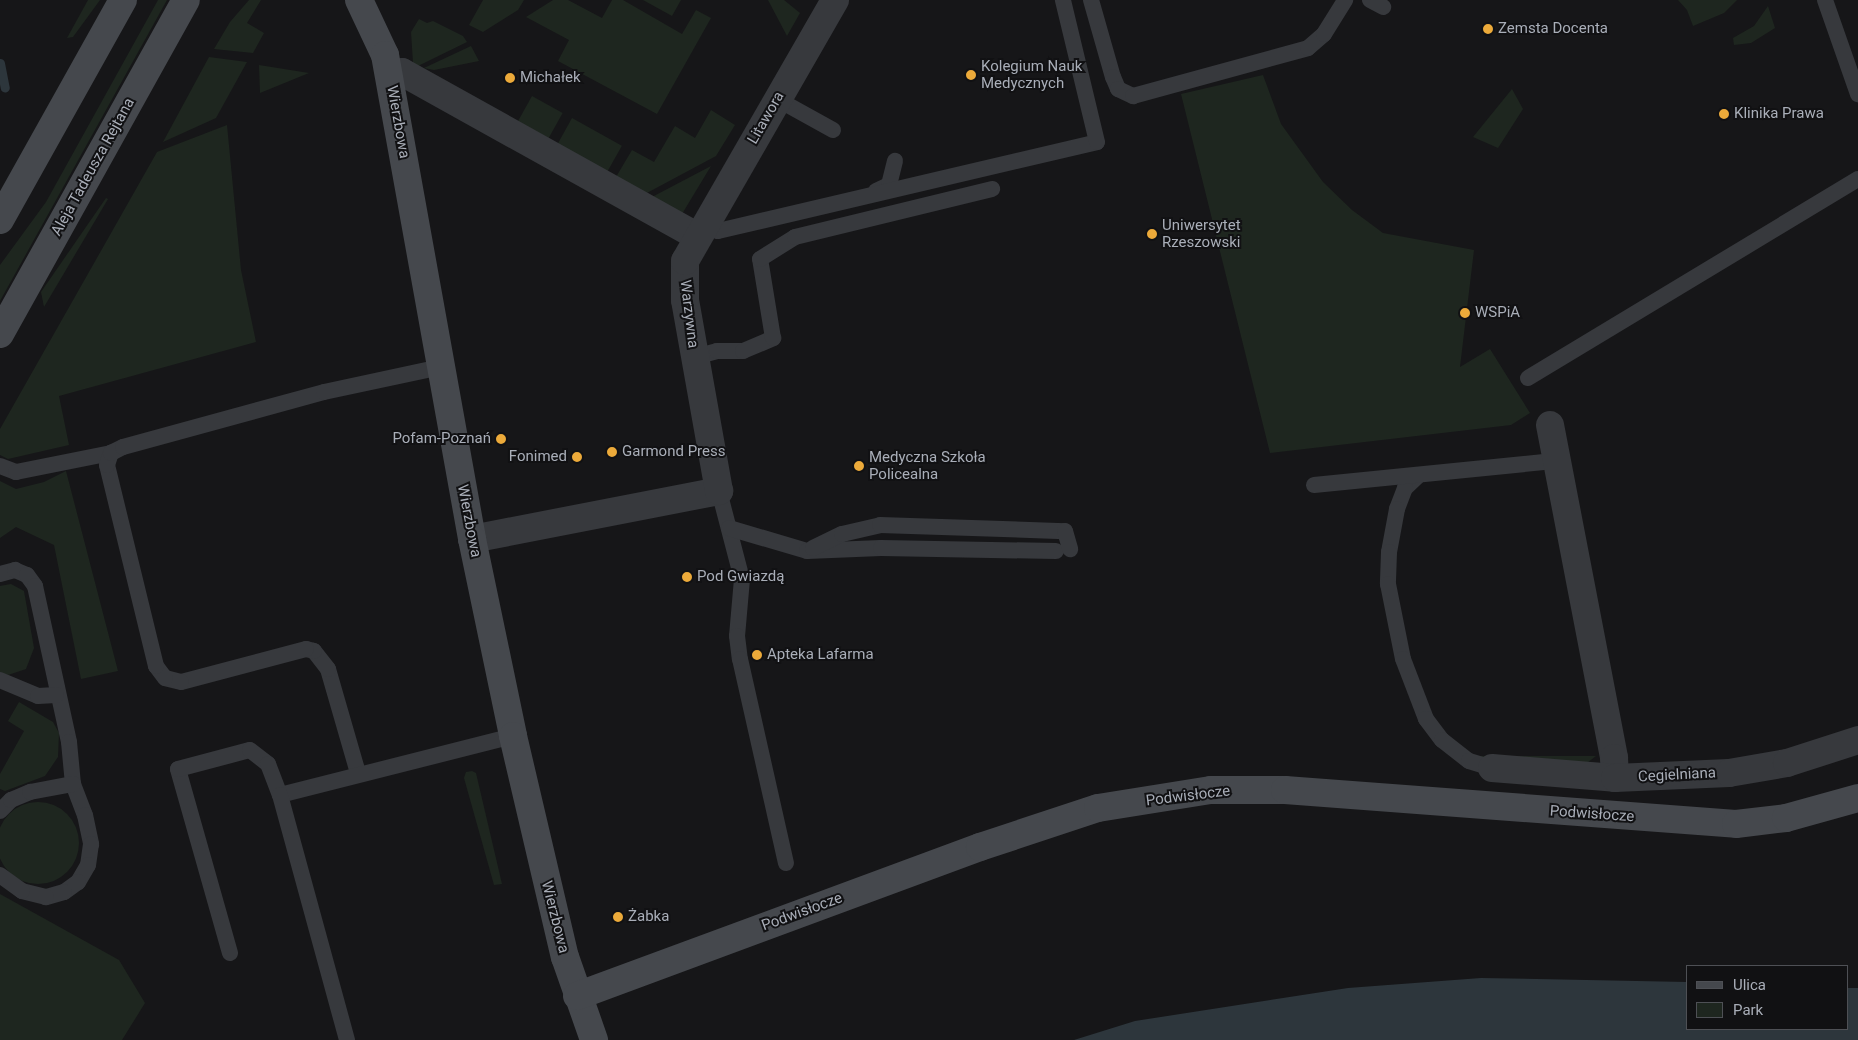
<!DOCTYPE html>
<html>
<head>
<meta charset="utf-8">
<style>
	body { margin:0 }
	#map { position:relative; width:1858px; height:1040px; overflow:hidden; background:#161618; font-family:Roboto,sans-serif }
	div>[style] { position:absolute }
	.green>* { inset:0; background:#1e261f; transform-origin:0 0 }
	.round { border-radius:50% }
	.water>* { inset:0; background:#2d363c }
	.stream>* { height:9px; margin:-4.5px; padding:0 4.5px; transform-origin:4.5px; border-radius:4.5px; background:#2d363c }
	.lane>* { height:16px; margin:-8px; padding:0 8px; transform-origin:8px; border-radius:8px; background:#37393d }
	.street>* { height:28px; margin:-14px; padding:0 14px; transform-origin:14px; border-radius:14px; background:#37393d }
	.secondary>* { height:28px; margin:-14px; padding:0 14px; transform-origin:14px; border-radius:14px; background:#45484d }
	.dots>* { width:14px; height:14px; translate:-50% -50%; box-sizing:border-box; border:2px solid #111113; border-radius:50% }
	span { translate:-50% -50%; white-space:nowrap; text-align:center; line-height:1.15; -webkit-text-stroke:4px #111113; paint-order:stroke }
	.poi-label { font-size:15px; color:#a9aeb8 }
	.left { translate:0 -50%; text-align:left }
	.right { translate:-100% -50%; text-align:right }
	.street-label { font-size:15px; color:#a9aeb8 }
	.legend { position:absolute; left:1686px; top:965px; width:162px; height:65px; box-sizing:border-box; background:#111113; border:1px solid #4e5055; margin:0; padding:6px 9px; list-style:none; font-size:15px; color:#a9aeb8 }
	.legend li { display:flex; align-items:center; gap:10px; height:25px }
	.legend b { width:25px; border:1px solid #4e5055 }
</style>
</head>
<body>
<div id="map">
	<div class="green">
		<div style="clip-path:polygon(88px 0,100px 0,73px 37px,67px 38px)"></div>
		<div style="clip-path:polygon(158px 0,167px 0,0 301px,0 265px,46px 202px)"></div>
		<div style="clip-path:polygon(249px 0,261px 0,247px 23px,264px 33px,253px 53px,214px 49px,230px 22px)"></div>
		<div style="clip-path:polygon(483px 0,524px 0,518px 10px,483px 32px,469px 25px)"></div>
		<div style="clip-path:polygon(553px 0,568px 0,602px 18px,612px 0,623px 0,682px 34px,696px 10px,711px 18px,657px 114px,558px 61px,569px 40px,526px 17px)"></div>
		<div style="clip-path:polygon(643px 0,681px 0,672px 16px)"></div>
		<div style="clip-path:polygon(768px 0,784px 0,800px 13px,787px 36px)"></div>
		<div style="clip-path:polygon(1678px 0,1737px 0,1724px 13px,1693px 26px,1687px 10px)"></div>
		<div style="clip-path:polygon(1768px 6px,1775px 28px,1751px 43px,1734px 45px,1733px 38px,1754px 26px)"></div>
		<div style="clip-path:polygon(419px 19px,427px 23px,433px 21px,463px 36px,467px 42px,418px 66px,413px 63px,411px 32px)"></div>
		<div style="clip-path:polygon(471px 46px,479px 61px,434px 70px,424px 68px)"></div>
		<div style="clip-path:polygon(209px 57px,247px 62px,216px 118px,163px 142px)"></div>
		<div style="clip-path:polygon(259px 65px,309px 73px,260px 93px)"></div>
		<div style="clip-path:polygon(1263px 75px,1281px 124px,1323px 182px,1352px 210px,1383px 233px,1474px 250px,1460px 367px,1490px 349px,1530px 413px,1511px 425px,1270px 453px,1181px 94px)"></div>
		<div style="clip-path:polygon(1512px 89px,1523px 109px,1498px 148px,1473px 137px)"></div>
		<div style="left:532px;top:96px;width:35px;height:29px;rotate:29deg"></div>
		<div style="clip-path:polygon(711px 110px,735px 125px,716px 156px,645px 194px,616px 177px,632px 150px,654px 162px,675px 126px,695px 138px)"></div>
		<div style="left:572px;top:118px;width:57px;height:30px;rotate:29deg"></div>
		<div style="clip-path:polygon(227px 125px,241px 270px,256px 342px,59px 396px,69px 445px,8px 459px,0 455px,0 429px,157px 152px)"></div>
		<div style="clip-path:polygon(711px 166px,682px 214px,652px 197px)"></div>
		<div style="clip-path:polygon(106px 198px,108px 199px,44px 307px,41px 292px)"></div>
		<div style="clip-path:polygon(66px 471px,118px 671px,81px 679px,54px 545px,16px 527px,0 538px,0 481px,16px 489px,44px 482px)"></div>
		<div style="clip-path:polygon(11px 584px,24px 591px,34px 648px,26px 669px,8px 675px,0 673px,0 586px)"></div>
		<div style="clip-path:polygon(19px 702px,53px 722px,59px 733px,58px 757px,45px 776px,5px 791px,0 789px,0 774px,24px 731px,8px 721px)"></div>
		<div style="clip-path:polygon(1478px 756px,1596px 756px,1587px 763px,1502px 765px)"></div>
		<div style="clip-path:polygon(472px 771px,476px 773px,502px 884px,494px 885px,464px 778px,466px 772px)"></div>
		<div class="round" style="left:-3px;top:802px;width:82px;height:82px"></div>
		<div style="clip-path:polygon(0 894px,119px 960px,145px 1003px,122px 1040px,0 1040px)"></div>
	</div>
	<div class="water">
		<div style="clip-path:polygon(1481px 978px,1687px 982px,1687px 1029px,1847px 1029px,1847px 988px,1858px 988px,1858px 1040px,1074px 1040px,1135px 1021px,1348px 988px)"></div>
	</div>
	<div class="stream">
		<div style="left:0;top:63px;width:25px;rotate:79deg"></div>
	</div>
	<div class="lane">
		<div style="left:1091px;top:0;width:80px;rotate:74.1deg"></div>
		<div style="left:1113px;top:77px;width:13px;rotate:67deg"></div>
		<div style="left:1118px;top:89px;width:17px;rotate:25deg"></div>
		<div style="left:1133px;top:96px;width:181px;rotate:-15.3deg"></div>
		<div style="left:1308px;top:48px;width:21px;rotate:-41deg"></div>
		<div style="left:1324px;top:34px;width:40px;rotate:-58deg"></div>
		<div style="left:1370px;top:0;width:15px;rotate:28deg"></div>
		<div style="left:1825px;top:0;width:100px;rotate:70.7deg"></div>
		<div style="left:777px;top:99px;width:64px;rotate:29deg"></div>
		<div style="left:876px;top:191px;width:14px;rotate:-25deg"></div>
		<div style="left:889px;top:185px;width:25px;rotate:-76deg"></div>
		<div style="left:703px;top:225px;width:16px;rotate:22deg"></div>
		<div style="left:718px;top:231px;width:389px;rotate:-13.2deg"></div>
		<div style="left:1097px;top:142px;width:146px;rotate:-103.5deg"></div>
		<div style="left:695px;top:357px;width:23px;rotate:-15deg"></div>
		<div style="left:717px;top:351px;width:26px"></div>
		<div style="left:743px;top:351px;width:33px;rotate:-23deg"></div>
		<div style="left:773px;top:338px;width:80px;rotate:-99.3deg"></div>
		<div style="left:760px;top:259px;width:41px;rotate:-32.2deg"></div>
		<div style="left:795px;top:237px;width:203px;rotate:-13.7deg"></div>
		<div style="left:1528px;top:378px;width:385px;rotate:-31.1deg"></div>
		<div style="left:0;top:466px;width:17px;rotate:21deg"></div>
		<div style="left:16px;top:472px;width:97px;rotate:-11.3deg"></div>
		<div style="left:1418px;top:476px;width:18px;rotate:137deg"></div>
		<div style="left:1405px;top:488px;width:22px;rotate:111deg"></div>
		<div style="left:1397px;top:509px;width:44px;rotate:100.5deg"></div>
		<div style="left:1389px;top:552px;width:32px;rotate:92deg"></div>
		<div style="left:1388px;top:584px;width:76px;rotate:78.7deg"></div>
		<div style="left:1403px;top:659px;width:64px;rotate:69deg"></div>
		<div style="left:1426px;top:719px;width:26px;rotate:53deg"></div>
		<div style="left:1442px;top:740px;width:34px;rotate:38deg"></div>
		<div style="left:1469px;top:761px;width:24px;rotate:17deg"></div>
		<div style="left:1314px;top:485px;width:241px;rotate:-5.7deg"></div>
		<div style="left:719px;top:491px;width:91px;rotate:75.4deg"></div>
		<div style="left:742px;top:579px;width:57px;rotate:95deg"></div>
		<div style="left:737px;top:636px;width:23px;rotate:83deg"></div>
		<div style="left:740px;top:659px;width:209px;rotate:77.3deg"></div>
		<div style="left:729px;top:528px;width:81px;rotate:16.4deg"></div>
		<div style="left:807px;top:551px;width:74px;rotate:-2.3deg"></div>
		<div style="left:881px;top:548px;width:175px;rotate:1deg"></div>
		<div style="left:813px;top:548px;width:32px;rotate:-26deg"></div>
		<div style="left:842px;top:534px;width:39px;rotate:-13deg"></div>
		<div style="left:880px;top:525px;width:185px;rotate:1.9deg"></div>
		<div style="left:1065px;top:531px;width:19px;rotate:74deg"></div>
		<div style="left:0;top:574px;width:16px;rotate:-15deg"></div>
		<div style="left:15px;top:570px;width:13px;rotate:23deg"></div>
		<div style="left:27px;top:575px;width:14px;rotate:54deg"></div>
		<div style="left:35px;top:586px;width:160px;rotate:77.7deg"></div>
		<div style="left:69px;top:742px;width:42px;rotate:84.6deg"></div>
		<div style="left:73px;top:784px;width:33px;rotate:69deg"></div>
		<div style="left:85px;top:815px;width:30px;rotate:78deg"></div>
		<div style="left:91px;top:844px;width:21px;rotate:98deg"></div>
		<div style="left:88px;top:865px;width:20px;rotate:120deg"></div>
		<div style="left:78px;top:882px;width:17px;rotate:144deg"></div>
		<div style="left:64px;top:892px;width:19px;rotate:164deg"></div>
		<div style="left:46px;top:897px;width:25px;rotate:-166deg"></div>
		<div style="left:22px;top:891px;width:27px;rotate:-144deg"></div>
		<div style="left:0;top:680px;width:41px;rotate:22.8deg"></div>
		<div style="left:38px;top:696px;width:18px;rotate:-3deg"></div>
		<div style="left:358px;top:773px;width:108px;rotate:-106.1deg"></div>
		<div style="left:328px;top:669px;width:23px;rotate:-128deg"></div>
		<div style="left:314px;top:651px;width:8px;rotate:-166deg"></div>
		<div style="left:306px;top:649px;width:129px;rotate:165.2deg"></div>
		<div style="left:181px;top:682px;width:16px;rotate:-166deg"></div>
		<div style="left:165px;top:678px;width:15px;rotate:-127deg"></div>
		<div style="left:156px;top:666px;width:207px;rotate:-103.7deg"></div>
		<div style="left:107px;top:465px;width:13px;rotate:-72deg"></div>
		<div style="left:111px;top:453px;width:13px;rotate:-27deg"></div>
		<div style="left:123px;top:447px;width:208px;rotate:-15.3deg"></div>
		<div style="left:324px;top:392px;width:120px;rotate:-12.1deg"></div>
		<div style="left:280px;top:795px;width:240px;rotate:-14.2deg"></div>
		<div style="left:0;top:811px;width:16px;rotate:-45deg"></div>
		<div style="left:11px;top:800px;width:21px;rotate:-23deg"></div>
		<div style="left:30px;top:792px;width:44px;rotate:-10.5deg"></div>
		<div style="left:230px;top:953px;width:191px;rotate:-105.8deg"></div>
		<div style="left:178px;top:769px;width:74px;rotate:-14.8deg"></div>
		<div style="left:250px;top:750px;width:23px;rotate:38deg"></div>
		<div style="left:268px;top:764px;width:33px;rotate:69deg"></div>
		<div style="left:280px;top:795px;width:254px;rotate:74.7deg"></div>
	</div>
	<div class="street">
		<div style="left:389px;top:73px;width:13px;rotate:-4deg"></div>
		<div style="left:402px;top:72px;width:338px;rotate:29.1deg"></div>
		<div style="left:1550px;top:425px;width:339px;rotate:79.1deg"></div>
		<div style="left:1614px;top:758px;width:20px;rotate:87deg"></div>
		<div style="left:472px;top:539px;width:252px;rotate:-11deg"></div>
		<div style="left:719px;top:491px;width:194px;rotate:-100.1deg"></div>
		<div style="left:685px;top:300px;width:39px;rotate:-90deg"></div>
		<div style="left:685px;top:261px;width:301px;rotate:-60.1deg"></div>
		<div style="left:1492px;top:768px;width:123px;rotate:4.6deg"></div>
		<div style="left:1615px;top:778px;width:114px;rotate:-2.5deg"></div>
		<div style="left:1729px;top:773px;width:59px;rotate:-9.8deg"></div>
		<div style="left:1787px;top:763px;width:75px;rotate:-17.9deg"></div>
	</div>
	<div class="secondary">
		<div style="left:359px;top:0;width:61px;rotate:64.7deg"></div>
		<div style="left:385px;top:55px;width:492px;rotate:79.8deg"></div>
		<div style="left:472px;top:539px;width:201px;rotate:78.2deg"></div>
		<div style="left:513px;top:736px;width:227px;rotate:76.8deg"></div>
		<div style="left:565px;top:957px;width:88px;rotate:70.7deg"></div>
		<div style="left:0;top:220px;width:252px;rotate:-60.8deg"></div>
		<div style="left:0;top:334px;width:382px;rotate:-60.9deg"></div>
		<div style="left:577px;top:996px;width:430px;rotate:-20.3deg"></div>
		<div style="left:980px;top:847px;width:124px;rotate:-18.3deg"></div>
		<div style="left:1098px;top:808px;width:114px;rotate:-9.1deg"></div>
		<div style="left:1211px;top:790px;width:74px"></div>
		<div style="left:1285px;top:790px;width:452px;rotate:4.3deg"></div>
		<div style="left:1736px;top:824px;width:50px;rotate:-6.8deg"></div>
		<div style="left:1786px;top:818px;width:75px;rotate:-15.5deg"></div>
	</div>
	<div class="dots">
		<div style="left:1488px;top:29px;background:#ecaa3a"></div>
		<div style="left:971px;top:75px;background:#ecaa3a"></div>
		<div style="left:510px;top:78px;background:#ecaa3a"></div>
		<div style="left:1724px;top:114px;background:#ecaa3a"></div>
		<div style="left:1152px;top:234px;background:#ecaa3a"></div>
		<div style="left:1465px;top:313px;background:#ecaa3a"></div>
		<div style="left:501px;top:439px;background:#ecaa3a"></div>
		<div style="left:612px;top:452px;background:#ecaa3a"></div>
		<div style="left:577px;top:457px;background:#ecaa3a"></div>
		<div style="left:859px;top:466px;background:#ecaa3a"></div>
		<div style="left:687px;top:577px;background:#ecaa3a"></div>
		<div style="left:757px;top:655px;background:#ecaa3a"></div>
		<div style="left:618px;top:917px;background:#ecaa3a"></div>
	</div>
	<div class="poi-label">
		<span class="left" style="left:1498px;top:29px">Zemsta Docenta</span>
		<span class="left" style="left:981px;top:75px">Kolegium Nauk<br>Medycznych</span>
		<span class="left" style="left:520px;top:78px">Michałek</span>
		<span class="left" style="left:1734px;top:114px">Klinika Prawa</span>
		<span class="left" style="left:1162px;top:234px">Uniwersytet<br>Rzeszowski</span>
		<span class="left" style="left:1475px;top:313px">WSPiA</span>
		<span class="right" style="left:491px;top:439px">Pofam-Poznań</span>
		<span class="left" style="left:622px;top:452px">Garmond Press</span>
		<span class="right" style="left:567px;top:457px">Fonimed</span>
		<span class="left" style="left:869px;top:466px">Medyczna Szkoła<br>Policealna</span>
		<span class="left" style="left:697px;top:577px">Pod Gwiazdą</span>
		<span class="left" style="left:767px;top:655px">Apteka Lafarma</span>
		<span class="left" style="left:628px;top:917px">Żabka</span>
	</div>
	<div class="street-label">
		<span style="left:766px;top:118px;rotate:-60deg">Litawora</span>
		<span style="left:398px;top:122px;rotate:80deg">Wierzbowa</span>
		<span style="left:93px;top:167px;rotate:-61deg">Aleja Tadeusza Rejtana</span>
		<span style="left:689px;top:314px;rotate:83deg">Warzywna</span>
		<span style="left:469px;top:521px;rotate:79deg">Wierzbowa</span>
		<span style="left:1677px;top:775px;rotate:-3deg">Cegielniana</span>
		<span style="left:1188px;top:796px;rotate:-7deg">Podwisłocze</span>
		<span style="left:1592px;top:814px;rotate:4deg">Podwisłocze</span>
		<span style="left:802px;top:912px;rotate:-20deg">Podwisłocze</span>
		<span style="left:555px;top:917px;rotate:76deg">Wierzbowa</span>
	</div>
	<ul class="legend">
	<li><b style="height:6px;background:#45484d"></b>Ulica</li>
	<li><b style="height:14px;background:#1e261f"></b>Park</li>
	</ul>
</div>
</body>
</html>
